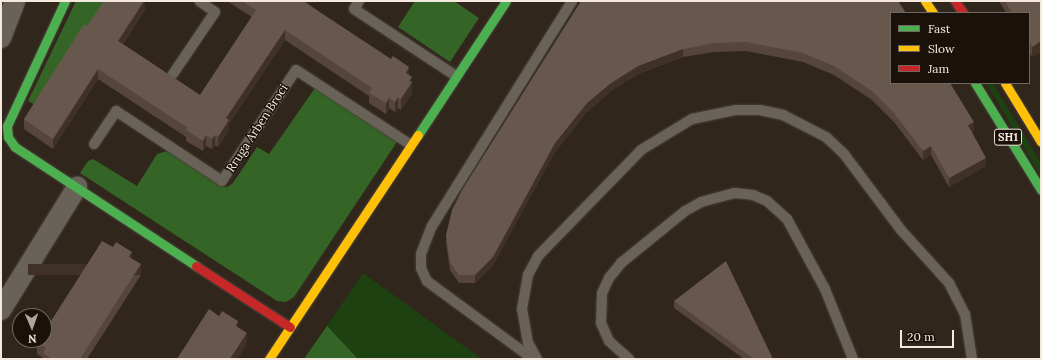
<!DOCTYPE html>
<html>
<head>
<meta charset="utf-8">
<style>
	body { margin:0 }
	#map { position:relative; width:1042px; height:360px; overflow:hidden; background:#30261c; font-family:Lora,serif }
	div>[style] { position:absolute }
	.green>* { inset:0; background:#1e4112 }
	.forest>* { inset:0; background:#346526 }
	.roads { filter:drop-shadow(0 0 1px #4b433b) drop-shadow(0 0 1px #4b433b) }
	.lane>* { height:10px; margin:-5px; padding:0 5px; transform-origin:5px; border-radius:5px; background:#696259 }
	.street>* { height:20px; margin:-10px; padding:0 10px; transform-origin:10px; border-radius:10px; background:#696259 }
	.fast>* { height:9px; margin:-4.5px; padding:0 4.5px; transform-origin:4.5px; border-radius:4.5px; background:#4caf50 }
	.slow>* { height:9px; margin:-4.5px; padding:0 4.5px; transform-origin:4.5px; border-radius:4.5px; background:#ffc107 }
	.jam>* { height:9px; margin:-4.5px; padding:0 4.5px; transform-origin:4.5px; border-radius:4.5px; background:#c62828 }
	.wall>* { inset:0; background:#56453b }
	.shaded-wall>* { inset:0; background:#403127; transform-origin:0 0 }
	.building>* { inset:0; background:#67574d }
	span { translate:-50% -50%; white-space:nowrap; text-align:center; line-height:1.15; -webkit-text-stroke:3px #1a120a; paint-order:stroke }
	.shield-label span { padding:1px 3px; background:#1a120a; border:1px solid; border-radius:3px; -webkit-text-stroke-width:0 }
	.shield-label { font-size:11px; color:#f5e9de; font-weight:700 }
	.street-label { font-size:12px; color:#f5e9de }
	.frame { position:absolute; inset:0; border:2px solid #f5e9de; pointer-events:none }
	.legend { position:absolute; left:890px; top:12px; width:140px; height:72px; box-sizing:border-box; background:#1a120a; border:1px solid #72685f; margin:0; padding:5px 7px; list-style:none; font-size:12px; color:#f5e9de }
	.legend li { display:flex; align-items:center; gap:8px; height:20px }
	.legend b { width:20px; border:1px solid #72685f }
	.north { position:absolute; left:12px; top:308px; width:40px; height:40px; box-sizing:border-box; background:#1a120a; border:1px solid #72685f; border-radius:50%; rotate:178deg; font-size:11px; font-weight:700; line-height:16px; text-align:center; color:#f5e9de }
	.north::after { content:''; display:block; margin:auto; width:14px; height:18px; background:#b0a59a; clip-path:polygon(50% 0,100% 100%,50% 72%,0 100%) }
	.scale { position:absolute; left:900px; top:330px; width:54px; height:18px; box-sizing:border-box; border:2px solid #f5e9de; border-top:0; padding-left:5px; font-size:12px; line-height:14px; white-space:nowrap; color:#f5e9de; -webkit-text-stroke:3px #1a120a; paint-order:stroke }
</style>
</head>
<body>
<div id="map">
	<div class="green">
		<div style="clip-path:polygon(986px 83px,993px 83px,1041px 163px,1041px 176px)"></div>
		<div style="clip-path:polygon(363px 273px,482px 359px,304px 359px)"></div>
	</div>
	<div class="forest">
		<div style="clip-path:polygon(76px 1px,111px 1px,39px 107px,28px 101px)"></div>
		<div style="clip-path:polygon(415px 1px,454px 1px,479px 18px,450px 62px,398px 27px)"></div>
		<div style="clip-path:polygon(315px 88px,397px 142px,294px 297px,286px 302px,277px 301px,80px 173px,88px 161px,93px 159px,137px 186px,157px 154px,167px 151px,220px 186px,227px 187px,233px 183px,257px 147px,269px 154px)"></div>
		<div style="clip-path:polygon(327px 326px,358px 359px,304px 359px)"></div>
	</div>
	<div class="roads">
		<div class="lane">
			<div style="left:359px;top:1px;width:9px;rotate:122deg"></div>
			<div style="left:354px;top:9px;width:122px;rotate:33.3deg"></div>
			<div style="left:173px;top:74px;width:75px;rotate:-55.9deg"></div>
			<div style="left:215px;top:12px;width:19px;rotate:-145deg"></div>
			<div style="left:94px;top:144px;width:40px;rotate:-56deg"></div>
			<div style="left:116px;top:111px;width:127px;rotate:33.4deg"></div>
			<div style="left:222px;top:181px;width:133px;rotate:-56.3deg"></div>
			<div style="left:296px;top:70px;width:137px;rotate:33.1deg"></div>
			<div style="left:533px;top:359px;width:132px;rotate:-143.7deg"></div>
			<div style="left:427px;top:281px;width:14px;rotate:-115deg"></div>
			<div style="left:421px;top:268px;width:14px;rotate:-90deg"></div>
			<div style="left:421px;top:254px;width:30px;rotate:-69deg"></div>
			<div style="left:432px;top:226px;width:265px;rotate:-58.1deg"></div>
			<div style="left:537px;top:359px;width:18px;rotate:-119deg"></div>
			<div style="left:528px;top:343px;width:35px;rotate:-100deg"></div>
			<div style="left:522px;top:309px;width:35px;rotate:-80deg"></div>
			<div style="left:528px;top:275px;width:21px;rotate:-62deg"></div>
			<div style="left:538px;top:256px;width:148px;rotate:-45.8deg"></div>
			<div style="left:641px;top:150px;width:60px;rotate:-31.3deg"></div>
			<div style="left:692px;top:119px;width:45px;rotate:-11.6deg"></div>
			<div style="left:736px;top:110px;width:24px"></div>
			<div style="left:760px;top:110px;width:24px;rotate:12deg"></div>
			<div style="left:783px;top:115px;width:48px;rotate:27.1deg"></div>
			<div style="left:826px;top:137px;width:25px;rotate:43deg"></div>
			<div style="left:844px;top:154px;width:95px;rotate:53.1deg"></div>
			<div style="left:901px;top:230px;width:72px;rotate:47.8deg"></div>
			<div style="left:949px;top:283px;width:35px;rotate:63deg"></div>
			<div style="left:965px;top:314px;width:46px;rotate:81.2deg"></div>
			<div style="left:629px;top:359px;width:27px;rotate:-138deg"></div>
			<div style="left:609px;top:341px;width:20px;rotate:-114deg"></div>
			<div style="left:601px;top:323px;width:30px;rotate:-88deg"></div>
			<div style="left:602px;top:293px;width:17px;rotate:-65deg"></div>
			<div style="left:609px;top:278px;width:19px;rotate:-51deg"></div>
			<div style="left:621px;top:263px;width:82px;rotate:-39.1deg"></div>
			<div style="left:685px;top:211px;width:18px;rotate:-29deg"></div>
			<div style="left:701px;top:202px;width:35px;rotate:-15deg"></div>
			<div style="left:735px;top:193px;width:18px;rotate:6deg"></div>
			<div style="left:753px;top:195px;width:15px;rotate:23deg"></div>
			<div style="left:767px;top:201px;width:27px;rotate:42deg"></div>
			<div style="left:787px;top:219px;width:80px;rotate:61.5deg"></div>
			<div style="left:825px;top:289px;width:75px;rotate:68.2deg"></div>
		</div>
		<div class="street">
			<div style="left:1px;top:38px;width:40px;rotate:-69deg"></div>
			<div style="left:1px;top:310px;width:145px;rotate:-58.3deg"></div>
		</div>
		<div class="fast">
			<div style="left:65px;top:1px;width:138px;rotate:114.9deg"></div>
			<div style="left:7px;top:126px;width:11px;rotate:85deg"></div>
			<div style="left:8px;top:137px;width:12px;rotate:55deg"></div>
			<div style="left:15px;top:147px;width:217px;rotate:33.3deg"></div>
			<div style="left:975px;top:83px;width:126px;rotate:58.3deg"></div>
			<div style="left:418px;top:135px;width:160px;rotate:-56.7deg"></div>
		</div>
		<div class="slow">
			<div style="left:925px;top:1px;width:14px;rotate:56deg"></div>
			<div style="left:1005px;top:83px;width:69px;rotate:58.6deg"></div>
			<div style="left:269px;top:359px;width:269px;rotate:-56.4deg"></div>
		</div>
		<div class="jam">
			<div style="left:955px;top:1px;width:14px;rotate:56deg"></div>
			<div style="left:196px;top:266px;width:112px;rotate:33deg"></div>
		</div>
	</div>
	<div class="wall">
		<div style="clip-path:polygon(145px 1px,145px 10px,123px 44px,200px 95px,252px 17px,227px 1px,310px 1px,308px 4px,409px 76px,412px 82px,412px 93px,401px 110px,398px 108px,395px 112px,389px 108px,386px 114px,369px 103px,369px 96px,285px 40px,229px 124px,229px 130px,218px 147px,215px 145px,212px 149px,206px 146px,203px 151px,186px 141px,186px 137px,98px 79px,53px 149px,24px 129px,24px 119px,87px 26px)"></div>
		<div style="clip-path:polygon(581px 1px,898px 1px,974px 130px,972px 132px,986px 166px,949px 187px,931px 155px,923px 160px,894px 122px,872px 100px,834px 75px,803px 62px,746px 51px,714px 52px,683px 57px,638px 74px,611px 91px,587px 112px,555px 152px,493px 265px,475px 283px,459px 283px,450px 270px,446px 243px,446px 235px)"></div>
		<div style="clip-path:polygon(999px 1px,1041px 1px,1041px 52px,1032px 57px,1029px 51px,1029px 13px,1006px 13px)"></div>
		<div style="clip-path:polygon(132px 258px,141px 275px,87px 359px,43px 359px,43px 358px,37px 354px,37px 343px)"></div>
		<div style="clip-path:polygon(674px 301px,773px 359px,744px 359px,674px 308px)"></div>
	</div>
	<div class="shaded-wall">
		<div style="clip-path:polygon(144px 1px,145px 1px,145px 10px,118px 51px,118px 41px)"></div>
		<div style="clip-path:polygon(303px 1px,310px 1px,303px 11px)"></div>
		<div style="clip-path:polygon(285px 30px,285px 40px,229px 124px,229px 130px,218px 147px,218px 137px,226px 118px)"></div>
		<div style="clip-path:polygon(1041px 41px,1041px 52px,1032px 57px,1032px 47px)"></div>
		<div style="clip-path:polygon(683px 49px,683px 57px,638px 74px,611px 91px,587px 112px,555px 152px,493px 265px,475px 283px,475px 275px,555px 143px,587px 103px,611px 83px,638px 66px)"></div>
		<div style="clip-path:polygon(409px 67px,409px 78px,406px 73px)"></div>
		<div style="clip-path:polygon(98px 69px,98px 79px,53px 149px,53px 139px)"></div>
		<div style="clip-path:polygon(412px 77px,412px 93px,401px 110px,401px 99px,409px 81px)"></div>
		<div style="clip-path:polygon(398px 97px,398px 108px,395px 112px,395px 102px)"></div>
		<div style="clip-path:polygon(389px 98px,389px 108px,386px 114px,386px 103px)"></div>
		<div style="clip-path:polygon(974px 122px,974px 130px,968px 134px,968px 125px)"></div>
		<div style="clip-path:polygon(206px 135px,206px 146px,203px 151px,203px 141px)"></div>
		<div style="clip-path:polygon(215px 135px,215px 145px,212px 149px,212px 139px)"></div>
		<div style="clip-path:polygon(931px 146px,931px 155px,923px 160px,923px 151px)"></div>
		<div style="clip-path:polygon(986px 158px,986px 166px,949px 187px,949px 178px)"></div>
		<div style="clip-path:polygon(132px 252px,132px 264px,129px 257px)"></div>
		<div style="left:141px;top:264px;width:11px;height:113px;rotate:90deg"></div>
		<div style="clip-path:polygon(238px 321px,238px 333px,236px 326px)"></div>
		<div style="clip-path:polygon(247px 333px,247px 344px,238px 359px,230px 359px)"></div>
	</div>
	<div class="building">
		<div style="clip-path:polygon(104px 1px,144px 1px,118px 41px,200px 95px,256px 10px,242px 1px,303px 1px,391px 59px,393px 56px,409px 67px,406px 73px,412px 77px,409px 81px,412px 82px,401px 99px,398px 97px,395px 102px,389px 98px,386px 103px,369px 93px,372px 88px,285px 30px,226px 118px,229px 120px,218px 137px,215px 135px,212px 139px,206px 135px,203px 141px,186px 130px,188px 128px,98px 69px,53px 139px,24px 119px,84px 24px,87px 26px)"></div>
		<div style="clip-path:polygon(581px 1px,898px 1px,906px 13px,891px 13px,891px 83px,950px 83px,974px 122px,968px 125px,986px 158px,949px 178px,931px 146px,923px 151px,894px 113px,872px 91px,834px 66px,803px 53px,746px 42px,714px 43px,683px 49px,638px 66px,611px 83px,587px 103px,555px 143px,493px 257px,475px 275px,459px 275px,450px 262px,446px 235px,452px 210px,462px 190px)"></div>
		<div style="clip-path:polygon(1005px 1px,1041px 1px,1041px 41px,1032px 47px,1029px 41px,1029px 13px,1012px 13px)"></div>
		<div style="clip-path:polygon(102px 241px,113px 247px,116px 242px,132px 252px,129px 257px,141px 264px,80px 359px,52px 359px,43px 353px,46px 348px,37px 343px,39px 340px,44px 340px,44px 332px)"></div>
		<div style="clip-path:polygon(726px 261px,773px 359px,754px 359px,674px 301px)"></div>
		<div style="clip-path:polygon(209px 309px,219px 316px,222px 311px,238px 321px,236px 326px,247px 333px,230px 359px,177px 359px)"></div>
	</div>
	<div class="shield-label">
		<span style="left:1008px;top:137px">SH1</span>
	</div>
	<div class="street-label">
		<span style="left:257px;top:128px;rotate:-57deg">Rruga Arben Broci</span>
	</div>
	<div class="frame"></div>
	<ul class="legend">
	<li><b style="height:5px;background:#4caf50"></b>Fast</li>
	<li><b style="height:5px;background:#ffc107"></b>Slow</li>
	<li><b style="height:5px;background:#c62828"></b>Jam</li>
	</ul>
	<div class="north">N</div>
	<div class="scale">20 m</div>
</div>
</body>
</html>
